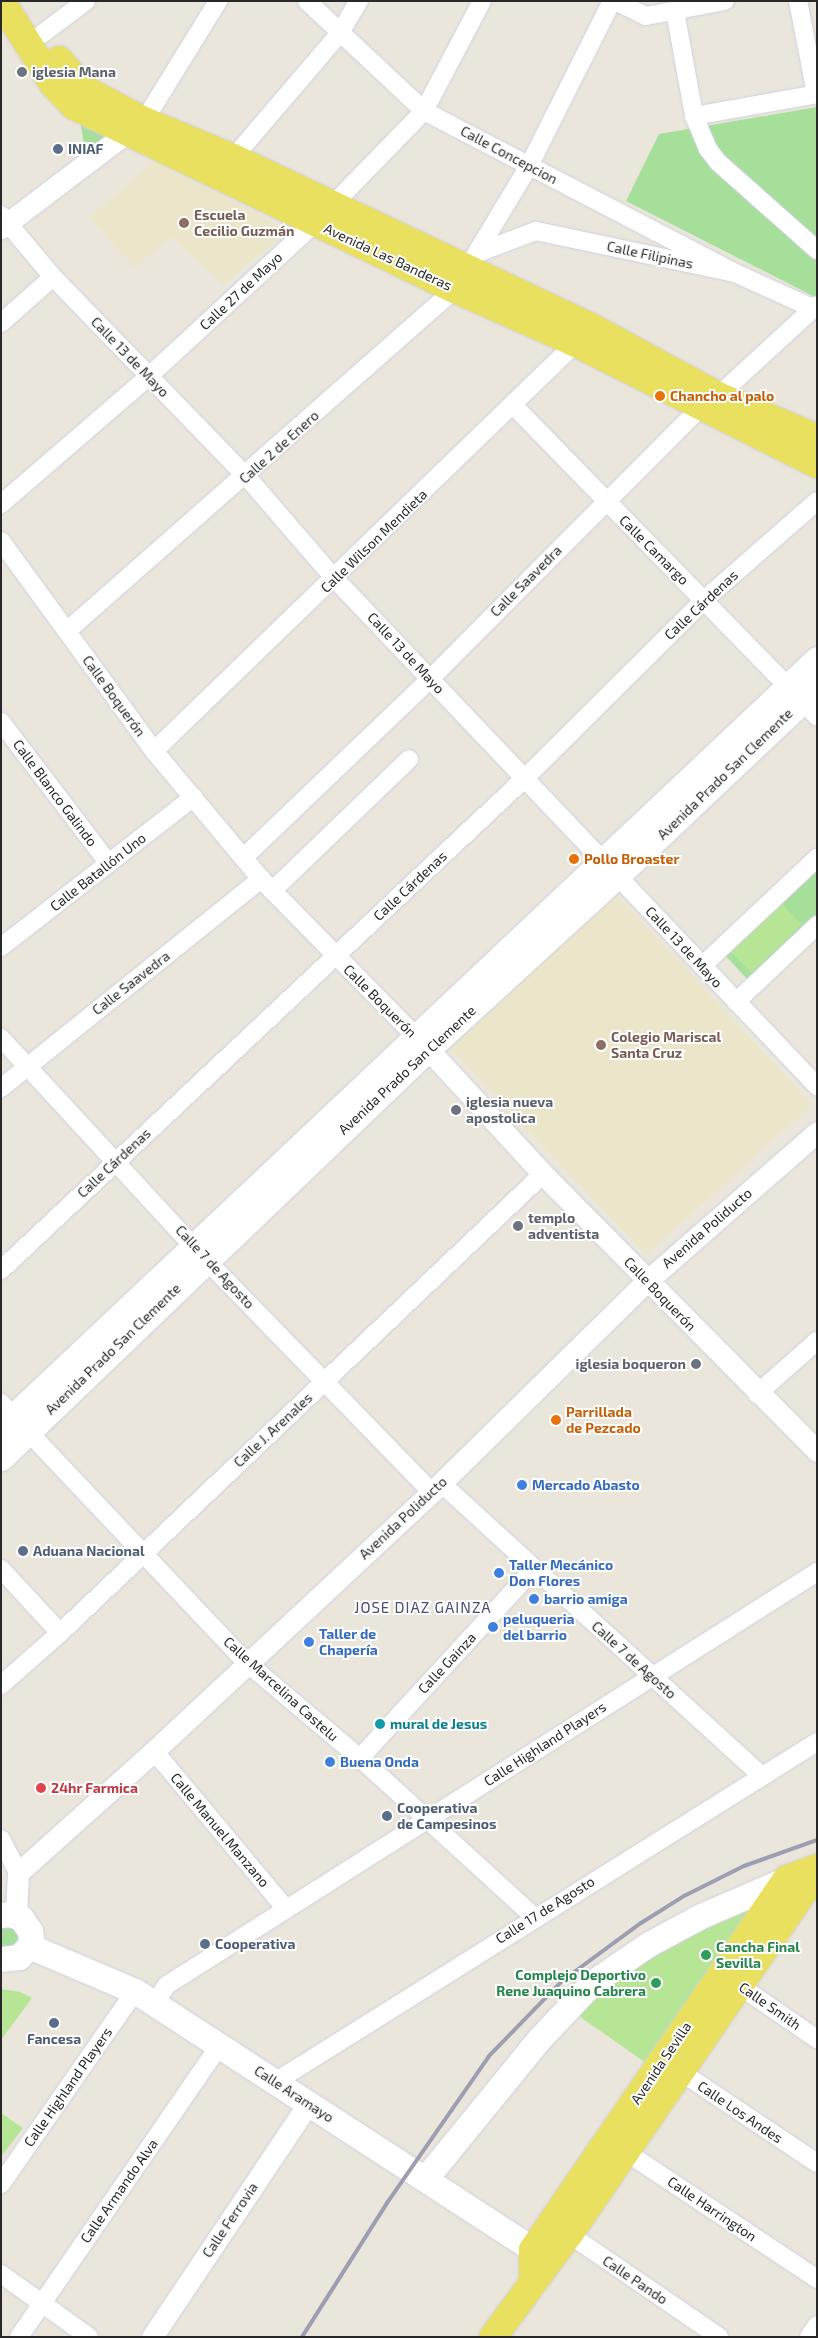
<!DOCTYPE html>
<html>
<head>
<meta charset="utf-8">
<style>
	body { margin:0 }
	#map { position:relative; width:818px; height:2338px; overflow:hidden; background:#eae6db; font-family:"Exo 2",sans-serif }
	div>[style] { position:absolute }
	.education>* { inset:0; background:#ebe6ca }
	.green>* { inset:0; background:#a5df99 }
	.pitch>* { inset:0; background:#b6e695; transform-origin:0 0 }
	.roads { filter:drop-shadow(0 0 1px #d0d0e1) drop-shadow(0 0 1px #d0d0e1) }
	.minor>* { height:18px; margin:-9px; padding:0 9px; transform-origin:9px; border-radius:9px; background:#fff }
	.tertiary>* { height:21px; margin:-10.5px; padding:0 10.5px; transform-origin:10.5px; border-radius:10.5px; background:#fff }
	.secondary>* { height:25px; margin:-12.5px; padding:0 12.5px; transform-origin:12.5px; border-radius:12.5px; background:#fff }
	.primary>* { height:28px; margin:-14px; padding:0 14px; transform-origin:14px; border-radius:14px; background:#eae060 }
	.rail>* { height:4px; margin:-2px; padding:0 2px; transform-origin:2px; border-radius:2px; background:#9e9eb2 }
	.dots>* { width:14px; height:14px; translate:-50% -50%; box-sizing:border-box; border:2px solid #fff; border-radius:50% }
	span { translate:-50% -50%; white-space:nowrap; text-align:center; line-height:1.15; -webkit-text-stroke:4px #fff; paint-order:stroke }
	.worship-label { font-size:14px; color:#5b616d; font-weight:700 }
	.left { translate:0 -50%; text-align:left }
	.right { translate:-100% -50%; text-align:right }
	.service-label { font-size:14px; color:#4e5e75; font-weight:700 }
	.street-label { font-size:14px; color:#282828 }
	.education-label { font-size:14px; color:#785e54; font-weight:700 }
	.food-label { font-size:14px; color:#c56008; font-weight:700 }
	.shop-label { font-size:14px; color:#366cbe; font-weight:700 }
	.culture-label { font-size:14px; color:#0d838f; font-weight:700 }
	.health-label { font-size:14px; color:#be3a42; font-weight:700 }
	.leisure-label { font-size:14px; color:#27864d; font-weight:700 }
	.neighbourhood-label { font-size:15px; color:#4b4c77; letter-spacing:1px }
	.frame { position:absolute; inset:0; border:2px solid #282828; pointer-events:none }
</style>
</head>
<body>
<div id="map">
	<div class="education">
		<div style="clip-path:polygon(154px 160px,284px 228px,283px 234px,224px 285px,171px 237px,135px 268px,89px 218px)"></div>
		<div style="clip-path:polygon(616px 895px,807px 1098px,810px 1107px,646px 1255px,449px 1047px)"></div>
	</div>
	<div class="green">
		<div style="clip-path:polygon(817px 107px,817px 298px,626px 201px,659px 134px)"></div>
		<div style="clip-path:polygon(80px 120px,107px 135px,86px 156px)"></div>
		<div style="clip-path:polygon(817px 866px,817px 915px,748px 980px,724px 954px)"></div>
		<div style="clip-path:polygon(5px 1922px,20px 1932px,18px 1946px,1px 1950px,1px 1924px)"></div>
	</div>
	<div class="pitch">
		<div style="left:781px;top:903px;width:30px;height:70px;rotate:46deg"></div>
		<div style="clip-path:polygon(761px 1898px,646px 2063px,576px 2014px,616px 1975px)"></div>
		<div style="clip-path:polygon(1px 1989px,20px 1992px,32px 1998px,1px 2040px)"></div>
		<div style="clip-path:polygon(1px 2113px,23px 2128px,1px 2157px)"></div>
	</div>
	<div class="roads">
		<div class="minor">
			<div style="left:307px;top:1px;width:161px;rotate:43.2deg"></div>
			<div style="left:424px;top:111px;width:351px;rotate:27.5deg"></div>
			<div style="left:615px;top:1px;width:34px;rotate:26deg"></div>
			<div style="left:646px;top:16px;width:80px;rotate:-10.8deg"></div>
			<div style="left:798px;top:1px;width:95px;rotate:79deg"></div>
			<div style="left:675px;top:11px;width:107px;rotate:79.7deg"></div>
			<div style="left:694px;top:116px;width:36px;rotate:67deg"></div>
			<div style="left:708px;top:149px;width:18px;rotate:52deg"></div>
			<div style="left:719px;top:163px;width:131px;rotate:41.6deg"></div>
			<div style="left:42px;top:34px;width:55px;rotate:-36.9deg"></div>
			<div style="left:694px;top:116px;width:125px;rotate:-10.1deg"></div>
			<div style="left:144px;top:121px;width:141px;rotate:-58.3deg"></div>
			<div style="left:228px;top:164px;width:171px;rotate:-49.5deg"></div>
			<div style="left:339px;top:34px;width:39px;rotate:-59deg"></div>
			<div style="left:1px;top:215px;width:81px;rotate:50deg"></div>
			<div style="left:53px;top:277px;width:277px;rotate:45.9deg"></div>
			<div style="left:246px;top:476px;width:136px;rotate:49.2deg"></div>
			<div style="left:335px;top:579px;width:700px;rotate:46.45deg"></div>
			<div style="left:480px;top:252px;width:60px;rotate:-20.6deg"></div>
			<div style="left:536px;top:231px;width:203px;rotate:11.9deg"></div>
			<div style="left:735px;top:273px;width:90px;rotate:24.3deg"></div>
			<div style="left:1px;top:323px;width:69px;rotate:-41.5deg"></div>
			<div style="left:513px;top:405px;width:435px;rotate:45.7deg"></div>
			<div style="left:1px;top:504px;width:194px;rotate:-40.8deg"></div>
			<div style="left:148px;top:377px;width:227px;rotate:-42.7deg"></div>
			<div style="left:315px;top:223px;width:156px;rotate:-45.8deg"></div>
			<div style="left:424px;top:111px;width:124px;rotate:-62.2deg"></div>
			<div style="left:1px;top:541px;width:260px;rotate:53.9deg"></div>
			<div style="left:154px;top:751px;width:167px;rotate:50.1deg"></div>
			<div style="left:261px;top:879px;width:233px;rotate:45.5deg"></div>
			<div style="left:67px;top:631px;width:517px;rotate:-41.39deg"></div>
			<div style="left:455px;top:289px;width:144px;rotate:-59deg"></div>
			<div style="left:529px;top:166px;width:185px;rotate:-63.3deg"></div>
			<div style="left:1px;top:722px;width:178px;rotate:52.7deg"></div>
			<div style="left:154px;top:751px;width:597px;rotate:-44.05deg"></div>
			<div style="left:243px;top:858px;width:259px;rotate:-43.7deg"></div>
			<div style="left:430px;top:679px;width:384px;rotate:-45.1deg"></div>
			<div style="left:701px;top:407px;width:20px;rotate:-33deg"></div>
			<div style="left:718px;top:396px;width:134px;rotate:-42.6deg"></div>
			<div style="left:272px;top:891px;width:190px;rotate:-43.9deg"></div>
			<div style="left:1px;top:947px;width:244px;rotate:-37.9deg"></div>
			<div style="left:702px;top:966px;width:158px;rotate:-43.2deg"></div>
			<div style="left:736px;top:1002px;width:112px;rotate:-43.5deg"></div>
			<div style="left:1px;top:1038px;width:302px;rotate:47.3deg"></div>
			<div style="left:206px;top:1260px;width:324px;rotate:45.8deg"></div>
			<div style="left:1px;top:1088px;width:334px;rotate:-38.8deg"></div>
			<div style="left:1px;top:1270px;width:717px;rotate:-43.19deg"></div>
			<div style="left:524px;top:779px;width:254px;rotate:-44.8deg"></div>
			<div style="left:704px;top:600px;width:150px;rotate:-41.2deg"></div>
			<div style="left:757px;top:1394px;width:80px;rotate:-41.5deg"></div>
			<div style="left:1px;top:1403px;width:358px;rotate:46.6deg"></div>
			<div style="left:247px;top:1663px;width:148px;rotate:40.1deg"></div>
			<div style="left:360px;top:1758px;width:236px;rotate:42.4deg"></div>
			<div style="left:441px;top:1483px;width:433px;rotate:42.4deg"></div>
			<div style="left:1px;top:1569px;width:87px;rotate:47.3deg"></div>
			<div style="left:1px;top:1685px;width:79px;rotate:-41.4deg"></div>
			<div style="left:60px;top:1633px;width:666px;rotate:-43.54deg"></div>
			<div style="left:154px;top:1751px;width:206px;rotate:50.1deg"></div>
			<div style="left:360px;top:1758px;width:257px;rotate:-47.4deg"></div>
			<div style="left:1px;top:1839px;width:38px;rotate:63deg"></div>
			<div style="left:731px;top:1980px;width:104px;rotate:34.5deg"></div>
			<div style="left:154px;top:2004px;width:23px;rotate:-56deg"></div>
			<div style="left:167px;top:1985px;width:770px;rotate:-32.43deg"></div>
			<div style="left:672px;top:2066px;width:174px;rotate:33.8deg"></div>
			<div style="left:275px;top:2082px;width:640px;rotate:-32.1deg"></div>
			<div style="left:617px;top:2146px;width:240px;rotate:33.6deg"></div>
			<div style="left:1px;top:2184px;width:235px;rotate:-55.2deg"></div>
			<div style="left:560px;top:2228px;width:193px;rotate:34.4deg"></div>
			<div style="left:1px;top:2274px;width:108px;rotate:35.6deg"></div>
			<div style="left:19px;top:2337px;width:353px;rotate:-55.5deg"></div>
			<div style="left:809px;top:2337px;width:14px;rotate:-56deg"></div>
		</div>
		<div class="tertiary">
			<div style="left:1px;top:228px;width:172px;rotate:-37.2deg"></div>
			<div style="left:428px;top:1049px;width:170px;rotate:47.4deg"></div>
			<div style="left:543px;top:1174px;width:390px;rotate:45.3deg"></div>
			<div style="left:16px;top:1915px;width:42px;rotate:-87.3deg"></div>
			<div style="left:18px;top:1873px;width:183px;rotate:-41.9deg"></div>
			<div style="left:154px;top:1751px;width:380px;rotate:-43deg"></div>
			<div style="left:432px;top:1492px;width:301px;rotate:-44.5deg"></div>
			<div style="left:647px;top:1281px;width:226px;rotate:-41.2deg"></div>
			<div style="left:152px;top:2337px;width:280px;rotate:-56.2deg"></div>
		</div>
		<div class="secondary">
			<div style="left:1px;top:1428px;width:1121px;rotate:-43.3deg"></div>
			<div style="left:1px;top:1458px;width:591px;rotate:-43.77deg"></div>
			<div style="left:428px;top:1049px;width:256px;rotate:-42.5deg"></div>
			<div style="left:617px;top:876px;width:275px;rotate:-43.4deg"></div>
			<div style="left:1px;top:1915px;width:9px;rotate:-6deg"></div>
			<div style="left:10px;top:1914px;width:12px;rotate:20deg"></div>
			<div style="left:21px;top:1918px;width:16px;rotate:55deg"></div>
			<div style="left:30px;top:1931px;width:7px;rotate:82deg"></div>
			<div style="left:31px;top:1938px;width:8px;rotate:104deg"></div>
			<div style="left:29px;top:1946px;width:15px;rotate:132deg"></div>
			<div style="left:19px;top:1957px;width:18px;rotate:174deg"></div>
			<div style="left:29px;top:1946px;width:115px;rotate:23deg"></div>
			<div style="left:135px;top:1991px;width:494px;rotate:33deg"></div>
			<div style="left:425px;top:2179px;width:182px;rotate:-50.8deg"></div>
			<div style="left:540px;top:2038px;width:77px;rotate:-46.6deg"></div>
			<div style="left:593px;top:1982px;width:68px;rotate:-34.2deg"></div>
			<div style="left:649px;top:1944px;width:59px;rotate:-28.3deg"></div>
			<div style="left:701px;top:1916px;width:94px;rotate:-23.3deg"></div>
		</div>
		<div class="primary">
			<div style="left:1px;top:1px;width:99px;rotate:57.8deg"></div>
			<div style="left:54px;top:85px;width:29px;rotate:46deg"></div>
			<div style="left:74px;top:106px;width:423px;rotate:25.7deg"></div>
			<div style="left:455px;top:289px;width:133px;rotate:24.1deg"></div>
			<div style="left:576px;top:343px;width:270px;rotate:26.7deg"></div>
			<div style="left:59px;top:60px;width:38px;rotate:49deg"></div>
			<div style="left:84px;top:89px;width:68px;rotate:28.1deg"></div>
			<div style="left:144px;top:121px;width:96px;rotate:22.6deg"></div>
			<div style="left:233px;top:158px;width:396px;rotate:25.3deg"></div>
			<div style="left:591px;top:327px;width:145px;rotate:28.5deg"></div>
			<div style="left:718px;top:396px;width:108px;rotate:23deg"></div>
			<div style="left:533px;top:2278px;width:28px;rotate:-90deg"></div>
			<div style="left:533px;top:2250px;width:450px;rotate:-55.6deg"></div>
			<div style="left:787px;top:1879px;width:32px;rotate:-20deg"></div>
			<div style="left:493px;top:2337px;width:128px;rotate:-53.6deg"></div>
			<div style="left:569px;top:2234px;width:419px;rotate:-55.6deg"></div>
			<div style="left:806px;top:1888px;width:11px;rotate:-15deg"></div>
		</div>
	</div>
	<div class="rail">
		<div style="left:302px;top:2337px;width:159px;rotate:-57.6deg"></div>
		<div style="left:387px;top:2203px;width:179px;rotate:-55.2deg"></div>
		<div style="left:489px;top:2056px;width:105px;rotate:-45.8deg"></div>
		<div style="left:562px;top:1981px;width:98px;rotate:-36.3deg"></div>
		<div style="left:641px;top:1923px;width:51px;rotate:-32.1deg"></div>
		<div style="left:684px;top:1896px;width:67px;rotate:-26.6deg"></div>
		<div style="left:744px;top:1866px;width:77px;rotate:-19.6deg"></div>
	</div>
	<div class="dots">
		<div style="left:22px;top:72px;background:#6b7280"></div>
		<div style="left:58px;top:149px;background:#5c6f8a"></div>
		<div style="left:184px;top:223px;background:#8d6e63"></div>
		<div style="left:660px;top:396px;background:#e8710a"></div>
		<div style="left:574px;top:859px;background:#e8710a"></div>
		<div style="left:601px;top:1045px;background:#8d6e63"></div>
		<div style="left:456px;top:1110px;background:#6b7280"></div>
		<div style="left:518px;top:1226px;background:#6b7280"></div>
		<div style="left:696px;top:1364px;background:#6b7280"></div>
		<div style="left:556px;top:1420px;background:#e8710a"></div>
		<div style="left:522px;top:1485px;background:#3f7fe0"></div>
		<div style="left:23px;top:1551px;background:#5c6f8a"></div>
		<div style="left:499px;top:1573px;background:#3f7fe0"></div>
		<div style="left:534px;top:1599px;background:#3f7fe0"></div>
		<div style="left:493px;top:1627px;background:#3f7fe0"></div>
		<div style="left:309px;top:1642px;background:#3f7fe0"></div>
		<div style="left:380px;top:1724px;background:#0f9aa8"></div>
		<div style="left:330px;top:1762px;background:#3f7fe0"></div>
		<div style="left:41px;top:1788px;background:#e0444e"></div>
		<div style="left:387px;top:1816px;background:#5c6f8a"></div>
		<div style="left:205px;top:1944px;background:#5c6f8a"></div>
		<div style="left:706px;top:1955px;background:#2e9e5b"></div>
		<div style="left:656px;top:1983px;background:#2e9e5b"></div>
		<div style="left:54px;top:2023px;background:#5c6f8a"></div>
	</div>
	<div class="worship-label">
		<span class="left" style="left:32px;top:72px">iglesia Mana</span>
		<span class="left" style="left:466px;top:1110px">iglesia nueva<br>apostolica</span>
		<span class="left" style="left:528px;top:1226px">templo<br>adventista</span>
		<span class="right" style="left:686px;top:1364px">iglesia boqueron</span>
	</div>
	<div class="service-label">
		<span class="left" style="left:68px;top:149px">INIAF</span>
		<span class="left" style="left:33px;top:1551px">Aduana Nacional</span>
		<span class="left" style="left:397px;top:1816px">Cooperativa<br>de Campesinos</span>
		<span class="left" style="left:215px;top:1944px">Cooperativa</span>
		<span style="left:54px;top:2039px">Fancesa</span>
	</div>
	<div class="street-label">
		<span style="left:509px;top:155px;rotate:28deg">Calle Concepcion</span>
		<span style="left:650px;top:255px;rotate:12deg">Calle Filipinas</span>
		<span style="left:388px;top:257px;rotate:25deg">Avenida Las Banderas</span>
		<span style="left:241px;top:291px;rotate:-43deg">Calle 27 de Mayo</span>
		<span style="left:130px;top:357px;rotate:46deg">Calle 13 de Mayo</span>
		<span style="left:279px;top:447px;rotate:-42deg">Calle 2 de Enero</span>
		<span style="left:374px;top:541px;rotate:-44deg">Calle Wilson Mendieta</span>
		<span style="left:654px;top:550px;rotate:45deg">Calle Camargo</span>
		<span style="left:526px;top:581px;rotate:-45deg">Calle Saavedra</span>
		<span style="left:701px;top:605px;rotate:-43deg">Calle Cárdenas</span>
		<span style="left:406px;top:653px;rotate:47deg">Calle 13 de Mayo</span>
		<span style="left:114px;top:696px;rotate:54deg">Calle Boquerón</span>
		<span style="left:725px;top:774px;rotate:-44deg">Avenida Prado San Clemente</span>
		<span style="left:55px;top:793px;rotate:53deg">Calle Blanco Galindo</span>
		<span style="left:98px;top:872px;rotate:-38deg">Calle Batallón Uno</span>
		<span style="left:410px;top:886px;rotate:-43deg">Calle Cárdenas</span>
		<span style="left:684px;top:947px;rotate:47deg">Calle 13 de Mayo</span>
		<span style="left:131px;top:983px;rotate:-38deg">Calle Saavedra</span>
		<span style="left:380px;top:1001px;rotate:45deg">Calle Boquerón</span>
		<span style="left:407px;top:1070px;rotate:-43deg">Avenida Prado San Clemente</span>
		<span style="left:114px;top:1163px;rotate:-43deg">Calle Cárdenas</span>
		<span style="left:707px;top:1228px;rotate:-41deg">Avenida Poliducto</span>
		<span style="left:215px;top:1267px;rotate:47deg">Calle 7 de Agosto</span>
		<span style="left:660px;top:1294px;rotate:46deg">Calle Boquerón</span>
		<span style="left:113px;top:1349px;rotate:-44deg">Avenida Prado San Clemente</span>
		<span style="left:273px;top:1430px;rotate:-43deg">Calle J. Arenales</span>
		<span style="left:403px;top:1518px;rotate:-43deg">Avenida Poliducto</span>
		<span style="left:634px;top:1660px;rotate:42deg">Calle 7 de Agosto</span>
		<span style="left:447px;top:1663px;rotate:-47deg">Calle Gainza</span>
		<span style="left:281px;top:1689px;rotate:42deg">Calle Marcelina Castelu</span>
		<span style="left:545px;top:1744px;rotate:-33deg">Calle Highland Players</span>
		<span style="left:220px;top:1830px;rotate:50deg">Calle Manuel Manzano</span>
		<span style="left:545px;top:1910px;rotate:-32deg">Calle 17 de Agosto</span>
		<span style="left:770px;top:2006px;rotate:35deg">Calle Smith</span>
		<span style="left:661px;top:2063px;rotate:-56deg">Avenida Sevilla</span>
		<span style="left:68px;top:2087px;rotate:-55deg">Calle Highland Players</span>
		<span style="left:294px;top:2094px;rotate:33deg">Calle Aramayo</span>
		<span style="left:740px;top:2112px;rotate:34deg">Calle Los Andes</span>
		<span style="left:119px;top:2191px;rotate:-55deg">Calle Armando Alva</span>
		<span style="left:712px;top:2209px;rotate:34deg">Calle Harrington</span>
		<span style="left:230px;top:2220px;rotate:-56deg">Calle Ferrovia</span>
		<span style="left:635px;top:2280px;rotate:34deg">Calle Pando</span>
	</div>
	<div class="education-label">
		<span class="left" style="left:194px;top:223px">Escuela<br>Cecilio Guzmán</span>
		<span class="left" style="left:611px;top:1045px">Colegio Mariscal<br>Santa Cruz</span>
	</div>
	<div class="food-label">
		<span class="left" style="left:670px;top:396px">Chancho al palo</span>
		<span class="left" style="left:584px;top:859px">Pollo Broaster</span>
		<span class="left" style="left:566px;top:1420px">Parrillada<br>de Pezcado</span>
	</div>
	<div class="shop-label">
		<span class="left" style="left:532px;top:1485px">Mercado Abasto</span>
		<span class="left" style="left:509px;top:1573px">Taller Mecánico<br>Don Flores</span>
		<span class="left" style="left:544px;top:1599px">barrio amiga</span>
		<span class="left" style="left:503px;top:1627px">peluqueria<br>del barrio</span>
		<span class="left" style="left:319px;top:1642px">Taller de<br>Chapería</span>
		<span class="left" style="left:340px;top:1762px">Buena Onda</span>
	</div>
	<div class="culture-label">
		<span class="left" style="left:390px;top:1724px">mural de Jesus</span>
	</div>
	<div class="health-label">
		<span class="left" style="left:51px;top:1788px">24hr Farmica</span>
	</div>
	<div class="leisure-label">
		<span class="left" style="left:716px;top:1955px">Cancha Final<br>Sevilla</span>
		<span class="right" style="left:646px;top:1983px">Complejo Deportivo<br>Rene Juaquino Cabrera</span>
	</div>
	<div class="neighbourhood-label">
		<span style="left:423px;top:1608px">JOSE DIAZ GAINZA</span>
	</div>
	<div class="frame"></div>
</div>
</body>
</html>
